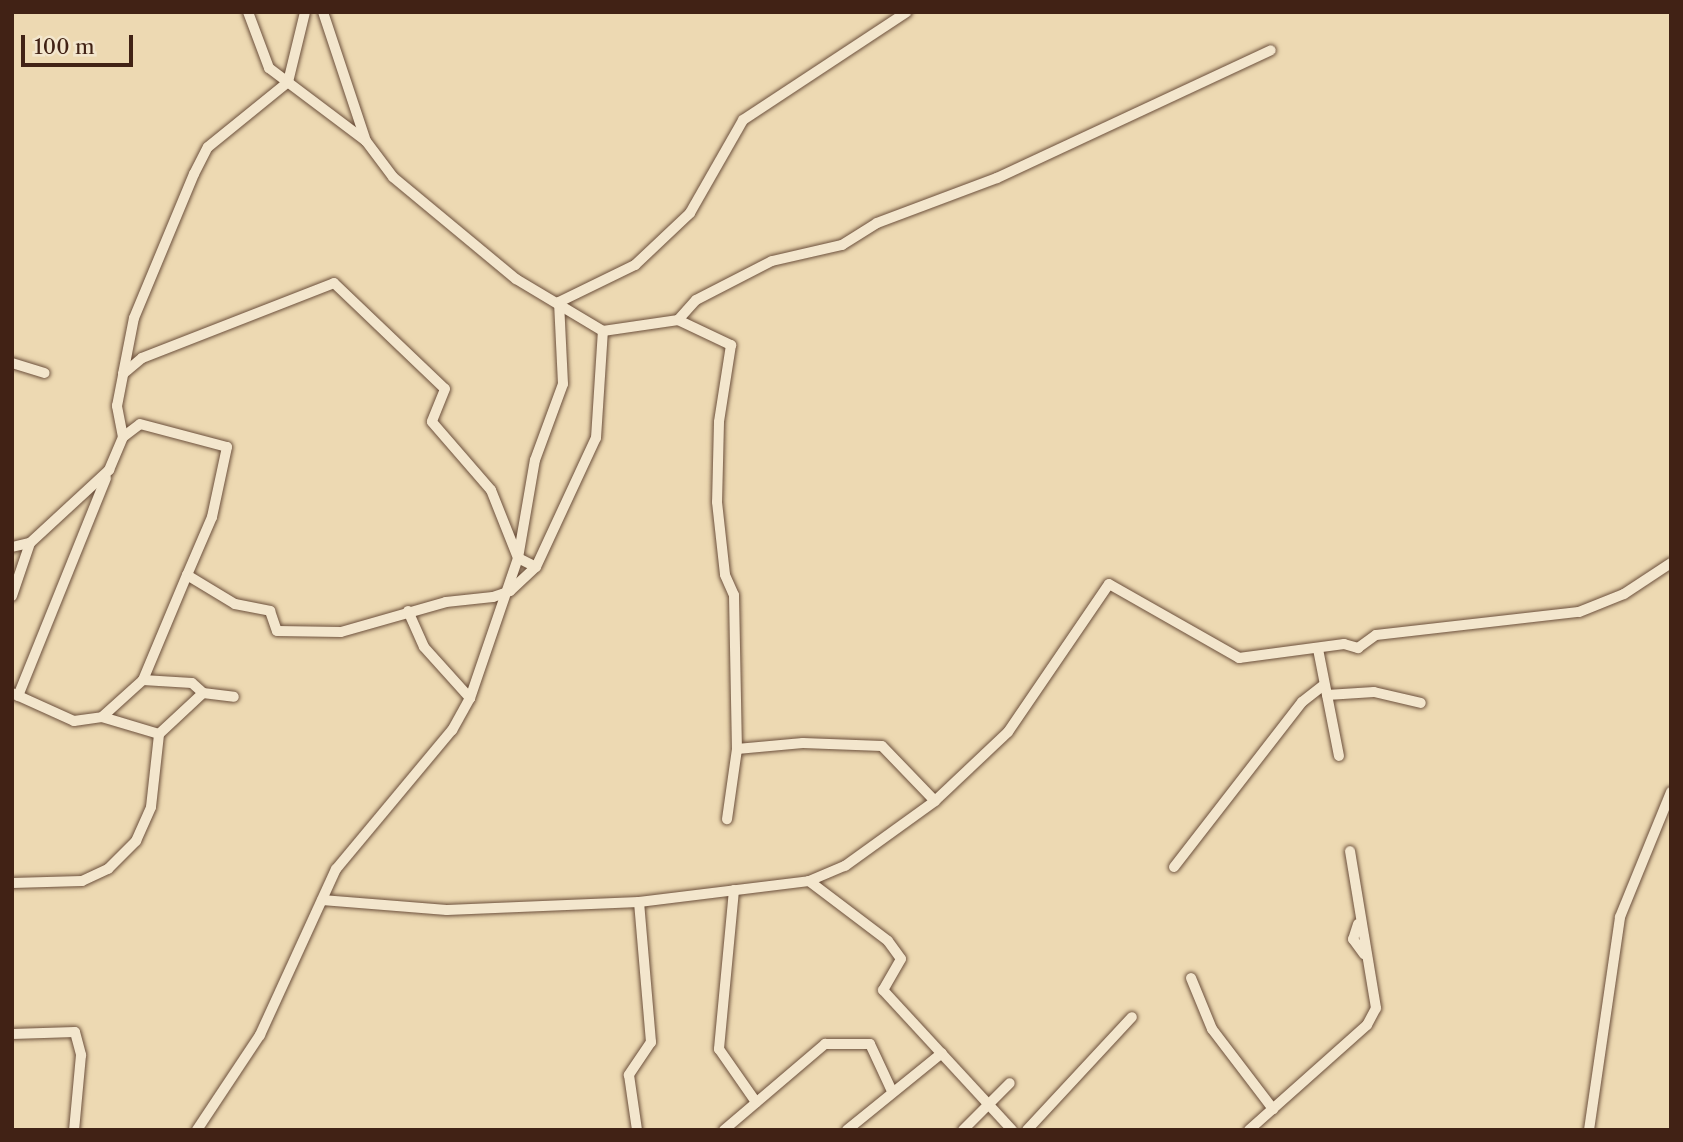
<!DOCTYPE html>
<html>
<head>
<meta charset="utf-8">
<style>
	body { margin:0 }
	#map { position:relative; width:1683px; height:1142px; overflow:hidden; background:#edd9b2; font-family:"Libre Caslon Text",serif }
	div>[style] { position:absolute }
	.roads { filter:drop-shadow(0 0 2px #6c503c) drop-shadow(0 0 2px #6c503c) }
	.minor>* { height:10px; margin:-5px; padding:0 5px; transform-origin:5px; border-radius:5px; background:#f3e6cd }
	span { translate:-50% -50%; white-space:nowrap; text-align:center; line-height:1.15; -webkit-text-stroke:6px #f3e6cd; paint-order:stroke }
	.frame { position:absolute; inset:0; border:14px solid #412215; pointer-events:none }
	.scale { position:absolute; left:21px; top:35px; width:112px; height:32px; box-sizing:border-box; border:4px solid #412215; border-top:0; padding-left:9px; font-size:21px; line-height:24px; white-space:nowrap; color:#412215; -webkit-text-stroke:5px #f3e6cd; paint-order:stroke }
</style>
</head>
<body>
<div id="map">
	<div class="roads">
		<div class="minor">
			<div style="left:248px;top:12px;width:60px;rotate:69.4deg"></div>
			<div style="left:269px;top:68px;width:121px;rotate:37deg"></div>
			<div style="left:366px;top:141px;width:45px;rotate:53.1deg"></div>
			<div style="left:393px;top:177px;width:160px;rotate:39.7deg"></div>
			<div style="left:516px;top:279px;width:101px;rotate:30.9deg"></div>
			<div style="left:323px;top:12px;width:136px;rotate:71.6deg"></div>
			<div style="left:678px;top:320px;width:59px;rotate:25.3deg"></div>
			<div style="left:731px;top:345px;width:78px;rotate:98.9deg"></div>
			<div style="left:719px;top:422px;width:80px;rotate:91.4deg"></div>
			<div style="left:717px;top:502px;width:73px;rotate:83.7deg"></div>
			<div style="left:725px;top:575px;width:22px;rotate:66deg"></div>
			<div style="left:734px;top:595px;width:154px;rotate:88.9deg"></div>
			<div style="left:737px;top:749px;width:71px;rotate:98.1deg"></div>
			<div style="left:12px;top:363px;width:34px;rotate:17deg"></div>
			<div style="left:123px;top:374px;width:57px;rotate:-78.9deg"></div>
			<div style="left:134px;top:318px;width:156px;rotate:-67.4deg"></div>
			<div style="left:194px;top:174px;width:30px;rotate:-63deg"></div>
			<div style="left:208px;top:147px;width:103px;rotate:-39.1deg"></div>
			<div style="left:288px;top:82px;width:72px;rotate:-76.3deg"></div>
			<div style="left:123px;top:437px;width:21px;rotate:-37deg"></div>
			<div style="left:140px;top:424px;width:90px;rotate:14.8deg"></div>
			<div style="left:227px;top:447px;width:72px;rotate:102.1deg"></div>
			<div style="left:212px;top:517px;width:63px;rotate:113.3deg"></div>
			<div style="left:187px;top:575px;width:56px;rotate:31.1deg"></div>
			<div style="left:235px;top:604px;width:36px;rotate:11deg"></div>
			<div style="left:270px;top:611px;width:21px;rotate:71deg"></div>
			<div style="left:277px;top:631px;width:64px;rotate:0.9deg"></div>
			<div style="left:341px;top:632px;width:109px;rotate:-15.9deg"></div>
			<div style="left:446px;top:602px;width:47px;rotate:-6.1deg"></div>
			<div style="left:493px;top:597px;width:18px;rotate:-19deg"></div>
			<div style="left:510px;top:591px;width:35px;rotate:-43deg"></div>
			<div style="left:536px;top:567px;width:142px;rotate:-65.1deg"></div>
			<div style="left:596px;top:438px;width:107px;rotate:-86.3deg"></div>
			<div style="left:603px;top:331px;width:76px;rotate:-8.3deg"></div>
			<div style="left:678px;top:320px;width:27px;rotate:-48deg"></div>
			<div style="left:696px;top:300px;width:85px;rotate:-27.2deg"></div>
			<div style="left:772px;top:261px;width:72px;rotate:-12.9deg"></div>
			<div style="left:842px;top:245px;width:41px;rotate:-32.2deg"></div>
			<div style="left:877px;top:223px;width:128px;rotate:-20.6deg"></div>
			<div style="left:997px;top:178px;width:302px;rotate:-25deg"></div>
			<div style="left:12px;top:547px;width:18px;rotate:-13deg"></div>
			<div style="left:536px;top:567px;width:20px;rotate:-153deg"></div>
			<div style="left:518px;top:558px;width:99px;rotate:-80.2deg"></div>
			<div style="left:535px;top:460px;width:81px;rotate:-69.8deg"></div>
			<div style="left:563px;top:384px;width:82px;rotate:-92.8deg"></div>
			<div style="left:559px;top:302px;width:85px;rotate:-26deg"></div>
			<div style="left:635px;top:265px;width:76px;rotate:-43.4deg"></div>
			<div style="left:690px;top:213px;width:107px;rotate:-60.3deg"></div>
			<div style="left:743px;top:120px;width:196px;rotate:-33.4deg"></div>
			<div style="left:12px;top:596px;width:56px;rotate:-71.2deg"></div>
			<div style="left:30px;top:543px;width:108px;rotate:-42.7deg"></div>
			<div style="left:109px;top:470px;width:36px;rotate:-67deg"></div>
			<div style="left:123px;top:437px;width:32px;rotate:-101deg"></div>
			<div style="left:117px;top:406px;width:33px;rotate:-79deg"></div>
			<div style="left:123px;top:374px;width:25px;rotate:-40deg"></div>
			<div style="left:142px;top:358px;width:206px;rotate:-21.3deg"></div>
			<div style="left:334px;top:283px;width:153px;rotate:43.7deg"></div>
			<div style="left:445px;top:389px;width:35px;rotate:112deg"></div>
			<div style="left:432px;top:422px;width:90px;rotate:49.1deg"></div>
			<div style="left:491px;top:490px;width:73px;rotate:68.3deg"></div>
			<div style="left:518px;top:558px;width:148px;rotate:108.9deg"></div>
			<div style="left:470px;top:698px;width:37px;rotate:119deg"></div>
			<div style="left:452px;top:730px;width:181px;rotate:129.8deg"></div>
			<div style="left:336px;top:869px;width:183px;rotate:114.6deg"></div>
			<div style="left:260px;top:1035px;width:114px;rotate:123.6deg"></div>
			<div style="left:408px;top:611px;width:39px;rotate:66deg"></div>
			<div style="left:424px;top:647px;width:69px;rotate:48deg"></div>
			<div style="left:1318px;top:649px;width:109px;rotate:78.9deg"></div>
			<div style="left:143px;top:680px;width:49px;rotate:3.5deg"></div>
			<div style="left:192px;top:683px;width:15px;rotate:42deg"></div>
			<div style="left:203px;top:693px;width:31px;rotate:7deg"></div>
			<div style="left:12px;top:693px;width:68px;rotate:24.3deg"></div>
			<div style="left:74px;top:721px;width:28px;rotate:-8deg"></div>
			<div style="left:102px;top:717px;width:55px;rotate:-42.1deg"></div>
			<div style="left:143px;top:680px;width:114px;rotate:-67.3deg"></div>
			<div style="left:1327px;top:695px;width:47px;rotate:-3.7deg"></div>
			<div style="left:1374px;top:692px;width:48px;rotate:13.2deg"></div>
			<div style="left:18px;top:696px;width:235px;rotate:-68deg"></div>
			<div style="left:159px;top:734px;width:60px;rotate:-43deg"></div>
			<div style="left:737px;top:749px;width:66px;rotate:-5.2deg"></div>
			<div style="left:803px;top:743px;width:79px;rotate:2.2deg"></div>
			<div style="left:882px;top:746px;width:76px;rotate:46.1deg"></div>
			<div style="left:1174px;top:867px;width:209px;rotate:-52.2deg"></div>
			<div style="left:1302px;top:702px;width:28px;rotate:-38deg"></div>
			<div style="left:809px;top:881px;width:99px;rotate:37.2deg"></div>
			<div style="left:888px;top:941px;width:22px;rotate:54deg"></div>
			<div style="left:901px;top:959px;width:36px;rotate:120deg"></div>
			<div style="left:883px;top:990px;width:190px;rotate:47.3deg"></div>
			<div style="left:12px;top:883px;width:70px;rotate:-1.6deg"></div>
			<div style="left:82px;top:881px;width:29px;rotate:-25deg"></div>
			<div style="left:108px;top:869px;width:40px;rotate:-45deg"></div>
			<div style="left:136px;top:841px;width:37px;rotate:-66deg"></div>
			<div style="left:151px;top:807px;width:73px;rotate:-83.7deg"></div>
			<div style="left:159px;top:734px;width:59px;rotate:-163.4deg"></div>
			<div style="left:734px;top:890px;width:160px;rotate:95.4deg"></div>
			<div style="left:719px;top:1049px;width:65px;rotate:55.1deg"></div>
			<div style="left:322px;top:900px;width:125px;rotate:4.6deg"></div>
			<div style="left:447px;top:910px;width:192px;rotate:-2.4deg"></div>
			<div style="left:639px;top:902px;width:141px;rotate:85.1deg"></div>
			<div style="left:651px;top:1042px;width:40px;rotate:124deg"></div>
			<div style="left:629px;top:1075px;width:56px;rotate:81.7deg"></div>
			<div style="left:639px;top:902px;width:171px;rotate:-7deg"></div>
			<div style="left:809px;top:881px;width:39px;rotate:-23deg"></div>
			<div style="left:845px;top:866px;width:111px;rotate:-35.8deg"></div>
			<div style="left:935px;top:801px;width:100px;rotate:-43.4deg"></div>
			<div style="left:1008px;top:732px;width:179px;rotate:-55.7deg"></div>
			<div style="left:1109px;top:584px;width:150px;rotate:29.6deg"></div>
			<div style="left:1239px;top:658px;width:106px;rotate:-7.6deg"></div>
			<div style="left:1344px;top:644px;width:15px;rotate:16deg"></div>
			<div style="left:1358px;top:648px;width:22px;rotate:-36deg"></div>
			<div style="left:1376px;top:635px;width:204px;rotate:-6.5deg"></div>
			<div style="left:1579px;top:612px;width:48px;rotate:-21.8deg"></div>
			<div style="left:1624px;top:594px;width:56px;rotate:-33.4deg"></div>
			<div style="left:1358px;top:924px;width:16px;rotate:108deg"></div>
			<div style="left:1353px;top:939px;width:19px;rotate:54deg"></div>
			<div style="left:1191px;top:978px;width:55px;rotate:67.6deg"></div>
			<div style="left:1212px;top:1029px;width:101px;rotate:52.7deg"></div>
			<div style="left:12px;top:1034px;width:63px;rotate:-1.8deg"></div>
			<div style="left:75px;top:1032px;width:24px;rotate:75deg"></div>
			<div style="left:81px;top:1055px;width:75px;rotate:95.3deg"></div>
			<div style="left:724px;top:1130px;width:133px;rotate:-40.4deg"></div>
			<div style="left:825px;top:1044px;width:45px"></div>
			<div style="left:870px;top:1044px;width:50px;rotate:65deg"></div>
			<div style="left:847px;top:1130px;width:122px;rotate:-39deg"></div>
			<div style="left:963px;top:1130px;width:66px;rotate:-45deg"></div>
			<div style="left:1027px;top:1130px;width:154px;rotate:-47.1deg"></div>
			<div style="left:1249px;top:1130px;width:158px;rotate:-41.7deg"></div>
			<div style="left:1367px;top:1025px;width:19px;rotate:-62deg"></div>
			<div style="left:1376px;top:1008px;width:159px;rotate:-99.4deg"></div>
			<div style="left:1589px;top:1130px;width:215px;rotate:-81.7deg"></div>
			<div style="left:1620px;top:917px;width:135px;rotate:-67.8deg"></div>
		</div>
	</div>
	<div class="frame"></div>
	<div class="scale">100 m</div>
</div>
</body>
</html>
